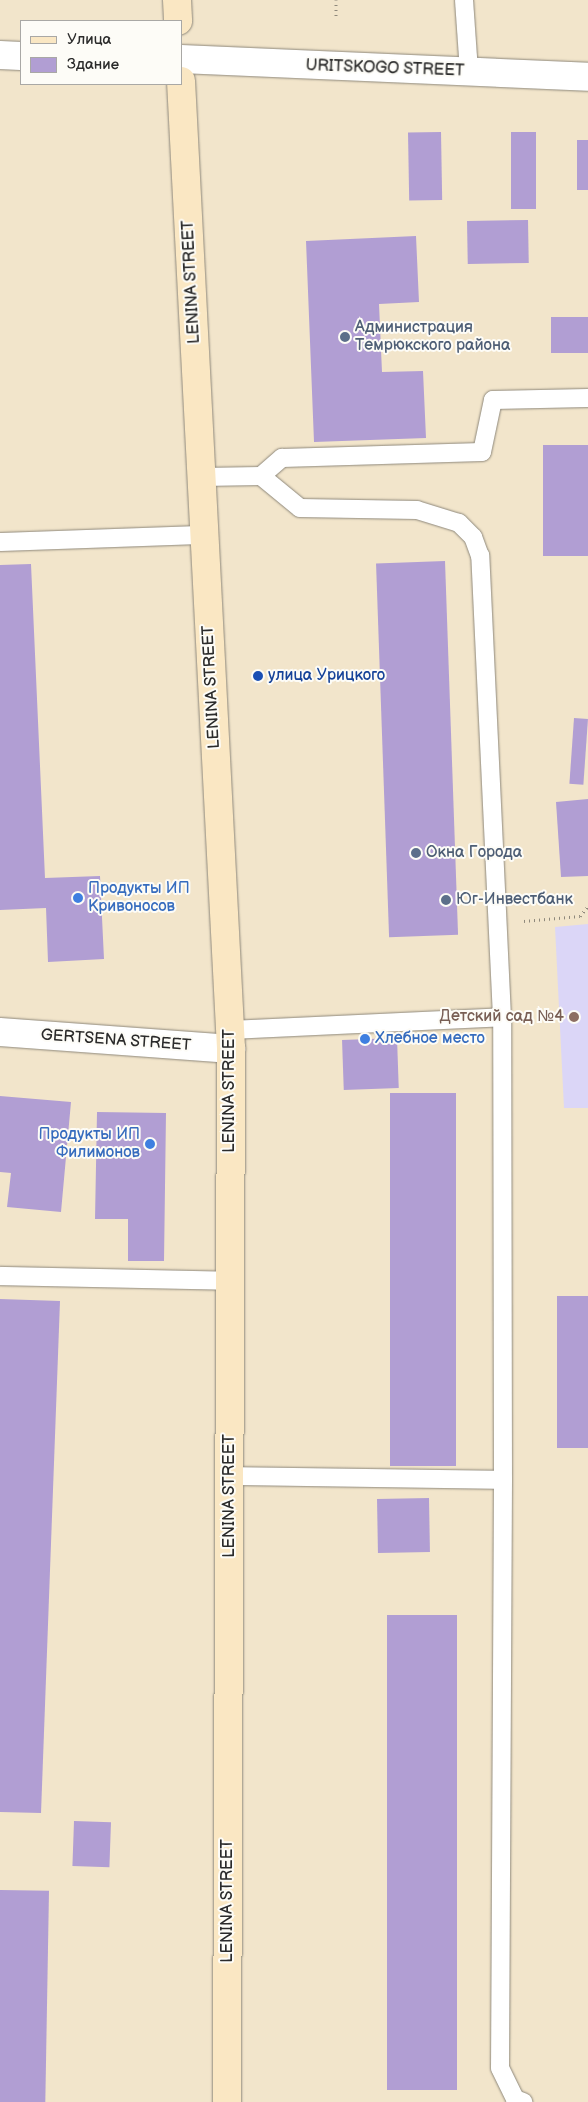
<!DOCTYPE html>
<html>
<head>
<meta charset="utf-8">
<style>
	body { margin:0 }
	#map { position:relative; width:588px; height:2102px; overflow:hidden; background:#f2e5cb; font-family:"Balsamiq Sans",sans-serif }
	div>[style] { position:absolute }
	.built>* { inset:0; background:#dbd6f7 }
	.building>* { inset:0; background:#b19ed3; transform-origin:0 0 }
	.path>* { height:3px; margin-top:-1.5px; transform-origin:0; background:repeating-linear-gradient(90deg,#8e887b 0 1px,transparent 0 5px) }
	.roads { filter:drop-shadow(0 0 1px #8e887b) drop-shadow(0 0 1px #8e887b) }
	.lane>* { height:18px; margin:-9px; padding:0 9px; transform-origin:9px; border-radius:9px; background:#fff }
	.street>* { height:28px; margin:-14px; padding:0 14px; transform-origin:14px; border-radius:14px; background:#fff }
	.secondary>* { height:28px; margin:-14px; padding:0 14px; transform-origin:14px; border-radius:14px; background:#fae7c3 }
	.dots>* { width:14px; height:14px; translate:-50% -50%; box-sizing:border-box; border:2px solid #fdfcf7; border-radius:50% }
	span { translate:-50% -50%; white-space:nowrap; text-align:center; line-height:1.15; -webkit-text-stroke:4px #fdfcf7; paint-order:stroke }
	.street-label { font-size:16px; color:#2b2b2b }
	.service-label { font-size:16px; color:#4e5e75 }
	.left { translate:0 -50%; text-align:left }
	.transit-label { font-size:16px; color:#164399 }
	.shop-label { font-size:16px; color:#366cbe }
	.right { translate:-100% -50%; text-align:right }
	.education-label { font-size:16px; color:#785e54 }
	.legend { position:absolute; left:20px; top:20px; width:162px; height:65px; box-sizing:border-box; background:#fdfcf7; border:1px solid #a9a8a5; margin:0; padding:6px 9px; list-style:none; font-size:15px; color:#2b2b2b }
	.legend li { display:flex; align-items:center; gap:10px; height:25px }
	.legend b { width:25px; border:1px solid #a9a8a5 }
</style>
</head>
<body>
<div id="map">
	<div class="built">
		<div style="clip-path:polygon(588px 924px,588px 1108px,564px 1108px,555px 927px)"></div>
	</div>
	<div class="building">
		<div style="left:441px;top:132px;width:68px;height:33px;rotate:89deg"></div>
		<div style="left:511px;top:132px;width:25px;height:77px"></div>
		<div style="left:588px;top:140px;width:50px;height:11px;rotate:90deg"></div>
		<div style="left:528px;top:220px;width:43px;height:61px;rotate:89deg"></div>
		<div style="clip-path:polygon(416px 236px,419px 302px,379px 304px,382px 372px,423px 371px,426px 438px,314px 442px,306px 241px)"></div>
		<div style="left:588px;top:317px;width:36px;height:37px;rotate:90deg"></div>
		<div style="left:588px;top:445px;width:111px;height:45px;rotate:90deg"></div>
		<div style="left:445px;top:561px;width:374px;height:69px;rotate:88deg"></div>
		<div style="clip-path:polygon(31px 564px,45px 878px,100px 876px,104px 959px,48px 962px,46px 908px,0 910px,0 565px)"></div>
		<div style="left:574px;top:718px;width:14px;height:66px;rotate:4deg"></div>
		<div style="clip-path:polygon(588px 799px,588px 876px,561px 877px,556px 802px)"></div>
		<div style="left:397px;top:1038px;width:50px;height:55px;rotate:88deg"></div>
		<div style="left:456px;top:1093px;width:373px;height:66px;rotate:90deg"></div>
		<div style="clip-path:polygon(0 1096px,71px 1102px,61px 1212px,7px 1207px,11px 1173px,0 1172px)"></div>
		<div style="clip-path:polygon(97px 1112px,166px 1113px,164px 1261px,128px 1261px,128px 1219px,95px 1219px)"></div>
		<div style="left:557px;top:1296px;width:31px;height:152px"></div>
		<div style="clip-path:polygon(0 1299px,60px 1301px,41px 1813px,0 1812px)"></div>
		<div style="left:429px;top:1498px;width:54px;height:52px;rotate:89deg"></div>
		<div style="left:387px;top:1615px;width:70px;height:475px"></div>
		<div style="left:74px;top:1821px;width:37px;height:45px;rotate:2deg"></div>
		<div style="left:0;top:1890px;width:49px;height:212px;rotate:1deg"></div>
	</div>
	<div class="path">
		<div style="left:336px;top:0;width:18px;rotate:90deg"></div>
		<div style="left:524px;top:921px;width:56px;rotate:-5.1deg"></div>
		<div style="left:580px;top:916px;width:13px;rotate:-51deg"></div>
	</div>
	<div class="roads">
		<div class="lane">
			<div style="left:464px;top:0;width:72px;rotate:86deg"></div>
			<div style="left:202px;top:477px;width:59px;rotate:-1deg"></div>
			<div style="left:261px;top:476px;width:28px;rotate:-41deg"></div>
			<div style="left:282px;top:458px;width:200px;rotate:-1.7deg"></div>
			<div style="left:482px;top:452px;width:53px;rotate:-78.1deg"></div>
			<div style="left:493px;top:400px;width:95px;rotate:-1.2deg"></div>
			<div style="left:0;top:542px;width:205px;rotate:-2deg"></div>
			<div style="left:230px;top:1030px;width:272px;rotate:-2.7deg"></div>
			<div style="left:502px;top:1017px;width:462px;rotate:-92.7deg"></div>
			<div style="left:480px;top:556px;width:20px;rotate:-110deg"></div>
			<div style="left:473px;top:537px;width:20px;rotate:-135deg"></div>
			<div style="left:459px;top:523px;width:44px;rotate:-162.8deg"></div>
			<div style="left:417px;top:510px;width:117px;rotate:-179deg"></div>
			<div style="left:300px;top:508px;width:50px;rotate:-140.6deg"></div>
			<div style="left:0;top:1276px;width:231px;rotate:1.2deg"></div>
			<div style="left:230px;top:1476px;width:273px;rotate:0.8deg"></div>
			<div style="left:503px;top:1480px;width:463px;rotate:-90.1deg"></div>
			<div style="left:503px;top:1480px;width:588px;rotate:90.29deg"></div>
			<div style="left:500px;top:2068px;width:34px;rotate:64deg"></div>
			<div style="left:515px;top:2099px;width:9px;rotate:21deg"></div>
		</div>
		<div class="street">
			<div style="left:0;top:55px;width:21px;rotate:3deg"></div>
			<div style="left:181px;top:59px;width:407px;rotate:2.5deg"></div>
			<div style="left:0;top:1032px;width:232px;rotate:4.2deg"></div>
		</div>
		<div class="secondary">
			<div style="left:177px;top:0;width:21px;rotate:87deg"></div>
			<div style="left:181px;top:81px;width:969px;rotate:87.04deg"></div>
			<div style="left:231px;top:1049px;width:1053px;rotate:90.22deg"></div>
		</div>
	</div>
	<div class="dots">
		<div style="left:345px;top:337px;background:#5c6f8a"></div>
		<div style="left:258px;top:676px;background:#1a4fb4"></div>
		<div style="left:416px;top:853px;background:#5c6f8a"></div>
		<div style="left:78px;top:898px;background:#3f7fe0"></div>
		<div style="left:446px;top:900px;background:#5c6f8a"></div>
		<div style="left:574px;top:1017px;background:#8d6e63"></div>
		<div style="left:365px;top:1039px;background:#3f7fe0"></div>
		<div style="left:150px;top:1144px;background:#3f7fe0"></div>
	</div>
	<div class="street-label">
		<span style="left:385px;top:69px;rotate:2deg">URITSKOGO STREET</span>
		<span style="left:192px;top:282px;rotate:-93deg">LENINA STREET</span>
		<span style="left:212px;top:687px;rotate:-93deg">LENINA STREET</span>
		<span style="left:116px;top:1041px;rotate:4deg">GERTSENA STREET</span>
		<span style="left:230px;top:1091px;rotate:-90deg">LENINA STREET</span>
		<span style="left:230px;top:1496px;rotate:-90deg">LENINA STREET</span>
		<span style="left:228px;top:1901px;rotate:-90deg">LENINA STREET</span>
	</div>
	<div class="service-label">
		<span class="left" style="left:355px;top:337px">Администрация<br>Темрюкского района</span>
		<span class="left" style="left:426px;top:853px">Окна Города</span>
		<span class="left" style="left:456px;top:900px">Юг-Инвестбанк</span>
	</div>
	<div class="transit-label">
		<span class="left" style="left:268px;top:676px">улица Урицкого</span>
	</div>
	<div class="shop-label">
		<span class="left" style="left:88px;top:898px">Продукты ИП<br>Кривоносов</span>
		<span class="left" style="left:375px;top:1039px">Хлебное место</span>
		<span class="right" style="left:140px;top:1144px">Продукты ИП<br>Филимонов</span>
	</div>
	<div class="education-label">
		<span class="right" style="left:564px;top:1017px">Детский сад №4</span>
	</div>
	<ul class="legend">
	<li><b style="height:6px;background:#fae7c3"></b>Улица</li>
	<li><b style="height:14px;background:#b19ed3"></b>Здание</li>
	</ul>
</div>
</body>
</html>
